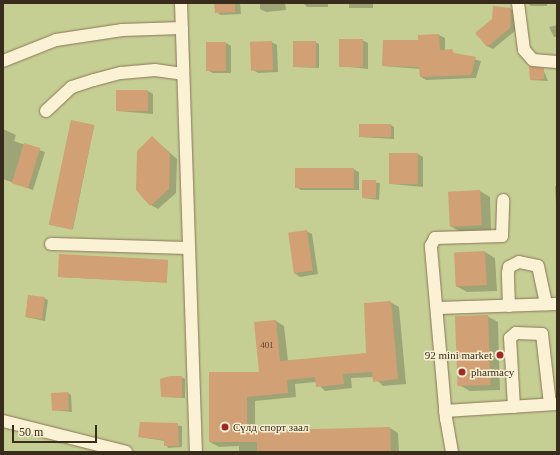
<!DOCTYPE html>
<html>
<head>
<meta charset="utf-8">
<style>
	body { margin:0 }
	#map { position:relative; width:560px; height:455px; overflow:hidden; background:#f0e5c1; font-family:Georgia,serif }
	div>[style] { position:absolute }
	.green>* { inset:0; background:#c5cf94; transform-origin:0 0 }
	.shadow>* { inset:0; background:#0003; transform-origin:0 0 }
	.building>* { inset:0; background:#d1a074; transform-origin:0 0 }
	.roads { filter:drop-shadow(0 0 1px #8b7657) drop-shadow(0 0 1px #8b7657) }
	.minor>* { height:12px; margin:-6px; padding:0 6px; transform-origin:6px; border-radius:6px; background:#fbf1d5 }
	.dots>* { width:11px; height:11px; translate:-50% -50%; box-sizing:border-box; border:2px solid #f7eed1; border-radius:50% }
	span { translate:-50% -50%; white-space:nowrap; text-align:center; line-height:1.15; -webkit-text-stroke:3px #f7eed1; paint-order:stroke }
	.number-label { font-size:9px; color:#604932 }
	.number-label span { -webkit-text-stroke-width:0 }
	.poi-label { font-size:11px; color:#3a2c1c }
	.right { translate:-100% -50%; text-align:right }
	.left { translate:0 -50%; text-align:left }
	.frame { position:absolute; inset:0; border:4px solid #3a2c1c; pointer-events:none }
	.scale { position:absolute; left:12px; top:425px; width:85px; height:18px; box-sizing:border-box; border:2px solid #3a2c1c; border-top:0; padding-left:5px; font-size:12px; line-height:14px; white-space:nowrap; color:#3a2c1c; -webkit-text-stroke:3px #f7eed1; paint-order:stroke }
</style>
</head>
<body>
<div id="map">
	<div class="green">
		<div style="left:3px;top:3px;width:554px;height:449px"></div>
	</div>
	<div class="shadow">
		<div style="clip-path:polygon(215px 3px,240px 3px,241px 14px,221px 15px,216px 12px)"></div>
		<div style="clip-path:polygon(260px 3px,285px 3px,286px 10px,266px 12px,260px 9px)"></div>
		<div style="clip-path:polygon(303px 3px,328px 3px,328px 7px,307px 7px)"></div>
		<div style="left:349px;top:3px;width:24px;height:5px"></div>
		<div style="clip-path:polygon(527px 3px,547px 3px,547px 6px,531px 6px)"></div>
		<div style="clip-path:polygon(511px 9px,516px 12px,515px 31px,493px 49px,487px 46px)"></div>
		<div style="clip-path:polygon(557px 25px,557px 37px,554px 37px,549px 27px)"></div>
		<div style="clip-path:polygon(439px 35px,445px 38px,445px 52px,481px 61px,476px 78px,426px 80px,421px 77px,420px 69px,383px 66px,419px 41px,419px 36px)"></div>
		<div style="clip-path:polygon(362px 40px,368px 43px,368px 69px,340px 66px)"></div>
		<div style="clip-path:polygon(271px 42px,277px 45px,278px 72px,258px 73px,253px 70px)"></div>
		<div style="clip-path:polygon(315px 42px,319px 44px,319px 68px,295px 67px)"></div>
		<div style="clip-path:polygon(226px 43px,231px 46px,231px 73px,213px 73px,207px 70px)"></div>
		<div style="clip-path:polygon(543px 69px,548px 81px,531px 80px)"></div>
		<div style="clip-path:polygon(148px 91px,153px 94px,153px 114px,117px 111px)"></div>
		<div style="clip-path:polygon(391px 125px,394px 127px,394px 139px,360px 137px)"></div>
		<div style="clip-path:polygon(94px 126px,73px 229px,51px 225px,49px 224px)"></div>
		<div style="clip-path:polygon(3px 129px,16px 135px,14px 141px,45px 152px,33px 190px,3px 179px)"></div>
		<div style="clip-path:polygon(152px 137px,177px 159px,176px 193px,158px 209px,151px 205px)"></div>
		<div style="clip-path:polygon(418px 154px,423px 157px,423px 187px,391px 184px)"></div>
		<div style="clip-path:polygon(353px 169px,359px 172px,359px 190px,301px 190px,296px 187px)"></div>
		<div style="clip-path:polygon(363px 181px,380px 183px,379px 200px,363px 198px)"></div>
		<div style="clip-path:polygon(555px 186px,557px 186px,557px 220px)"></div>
		<div style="clip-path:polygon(480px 191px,490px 197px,491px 231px,461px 232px,450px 226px)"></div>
		<div style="clip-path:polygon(306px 231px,312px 234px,318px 274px,300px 277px,294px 273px)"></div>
		<div style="clip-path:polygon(485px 252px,495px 258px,497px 291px,467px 292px,456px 286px)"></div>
		<div style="left:60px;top:255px;width:108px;height:22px;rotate:3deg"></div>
		<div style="clip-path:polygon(44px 298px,48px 300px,45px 321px,26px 317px)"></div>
		<div style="clip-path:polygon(390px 302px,399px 307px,406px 384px,383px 386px,374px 377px,351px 378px,352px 388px,325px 391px,316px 382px,295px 384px,296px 397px,255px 401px,255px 432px,390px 428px,398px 433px,399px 452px,239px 452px,239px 446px,219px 447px,210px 442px,260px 372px,276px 321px,284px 326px,288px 361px,367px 354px)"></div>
		<div style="clip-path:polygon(487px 316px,498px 322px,500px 390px,470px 391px,459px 385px)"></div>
		<div style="clip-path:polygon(181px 377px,185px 379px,185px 398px,162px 397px)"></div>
		<div style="clip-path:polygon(68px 393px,71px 395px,72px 412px,53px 410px)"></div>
		<div style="clip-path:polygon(141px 423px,182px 426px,182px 447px,168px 448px,165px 441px,139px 437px)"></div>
	</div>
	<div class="building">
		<div style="clip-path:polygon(214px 3px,235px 3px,235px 12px,215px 13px)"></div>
		<div style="clip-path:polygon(493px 6px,511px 8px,510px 28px,487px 47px,475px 33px,492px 19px)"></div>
		<div style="clip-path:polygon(439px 34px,440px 50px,452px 49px,454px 53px,476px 57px,471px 75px,420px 77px,419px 67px,382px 66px,383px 40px,418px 40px,418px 35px)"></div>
		<div style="left:339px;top:39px;width:24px;height:28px"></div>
		<div style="left:272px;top:41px;width:29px;height:22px;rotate:88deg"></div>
		<div style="left:316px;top:41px;width:26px;height:23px;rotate:90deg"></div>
		<div style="left:206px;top:42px;width:20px;height:29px"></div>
		<div style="clip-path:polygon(529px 66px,544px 68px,544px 79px,530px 80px)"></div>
		<div style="left:148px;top:90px;width:21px;height:32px;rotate:90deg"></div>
		<div style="left:71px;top:120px;width:24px;height:107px;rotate:12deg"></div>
		<div style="left:359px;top:124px;width:32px;height:13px"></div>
		<div style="clip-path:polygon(152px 136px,170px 154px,169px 189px,150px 206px,136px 190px,137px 151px)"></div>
		<div style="left:24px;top:143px;width:17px;height:42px;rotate:17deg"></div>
		<div style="left:389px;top:153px;width:29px;height:31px"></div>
		<div style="left:295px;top:168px;width:59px;height:20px"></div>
		<div style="left:362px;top:180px;width:14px;height:18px"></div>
		<div style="left:480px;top:190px;width:35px;height:32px;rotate:87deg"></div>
		<div style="left:307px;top:230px;width:41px;height:19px;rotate:82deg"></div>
		<div style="left:485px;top:251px;width:34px;height:31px;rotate:87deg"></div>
		<div style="left:59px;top:254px;width:109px;height:23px;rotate:3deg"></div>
		<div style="left:28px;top:295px;width:17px;height:22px;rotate:7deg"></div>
		<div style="clip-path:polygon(391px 301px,398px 379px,373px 382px,372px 372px,343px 374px,344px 384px,316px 387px,315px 377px,287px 380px,288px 393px,247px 397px,247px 431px,390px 427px,391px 452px,257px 452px,257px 442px,209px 442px,209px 372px,259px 372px,254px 322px,276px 320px,280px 361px,366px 353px,364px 303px)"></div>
		<div style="left:488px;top:315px;width:70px;height:33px;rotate:88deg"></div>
		<div style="clip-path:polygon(170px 376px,182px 376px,182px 397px,161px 397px,160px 379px)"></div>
		<div style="left:68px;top:392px;width:18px;height:17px;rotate:87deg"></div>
		<div style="clip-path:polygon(140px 422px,178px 423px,179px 446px,164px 446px,164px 440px,138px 437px)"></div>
	</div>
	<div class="roads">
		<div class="minor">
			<div style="left:181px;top:3px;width:449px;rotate:88.1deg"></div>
			<div style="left:518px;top:3px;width:47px;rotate:82.7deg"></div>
			<div style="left:524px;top:50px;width:13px;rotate:48deg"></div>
			<div style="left:533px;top:60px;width:24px;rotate:5deg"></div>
			<div style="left:3px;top:61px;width:57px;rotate:-21.6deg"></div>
			<div style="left:56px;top:40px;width:67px;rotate:-8.6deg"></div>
			<div style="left:122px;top:30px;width:60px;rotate:-1.9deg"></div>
			<div style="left:46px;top:111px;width:35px;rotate:-43deg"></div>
			<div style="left:72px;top:87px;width:23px;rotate:-18deg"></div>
			<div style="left:94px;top:80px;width:28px;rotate:-15deg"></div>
			<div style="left:121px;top:73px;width:34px;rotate:-5deg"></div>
			<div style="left:155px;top:70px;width:28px;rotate:8deg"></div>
			<div style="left:51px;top:244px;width:138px;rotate:1.7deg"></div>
			<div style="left:509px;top:306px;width:33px;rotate:-92deg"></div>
			<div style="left:508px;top:273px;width:6px;rotate:-81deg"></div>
			<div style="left:509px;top:267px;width:11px;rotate:-27deg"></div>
			<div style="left:519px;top:262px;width:19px;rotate:12deg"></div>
			<div style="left:538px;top:266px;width:39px;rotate:78deg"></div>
			<div style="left:438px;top:308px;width:119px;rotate:-1.9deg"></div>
			<div style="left:514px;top:407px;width:69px;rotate:-93.3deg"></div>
			<div style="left:510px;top:338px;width:8px;rotate:-40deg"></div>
			<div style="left:516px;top:333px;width:26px;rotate:2deg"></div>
			<div style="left:542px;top:334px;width:70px;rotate:83.5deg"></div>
			<div style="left:445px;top:411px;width:112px;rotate:-3.6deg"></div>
			<div style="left:3px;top:421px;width:127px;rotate:14.1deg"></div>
			<div style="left:452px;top:452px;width:34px;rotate:-100deg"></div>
			<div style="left:446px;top:419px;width:174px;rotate:-95deg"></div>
			<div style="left:431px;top:246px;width:9px;rotate:-63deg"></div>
			<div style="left:435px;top:238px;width:67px;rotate:-1.7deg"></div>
			<div style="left:502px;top:236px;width:36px;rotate:-88deg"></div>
		</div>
	</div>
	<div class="dots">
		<div style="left:500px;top:355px;background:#9d2a24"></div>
		<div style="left:462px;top:372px;background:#9d2a24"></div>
		<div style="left:225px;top:427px;background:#9d2a24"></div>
	</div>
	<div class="number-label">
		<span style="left:267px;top:345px">401</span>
	</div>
	<div class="poi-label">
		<span class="right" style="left:492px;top:355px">92 mini market</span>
		<span class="left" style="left:471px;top:372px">pharmacy</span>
		<span class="left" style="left:233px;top:427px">Сүлд спорт заал</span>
	</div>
	<div class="frame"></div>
	<div class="scale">50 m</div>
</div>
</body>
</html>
